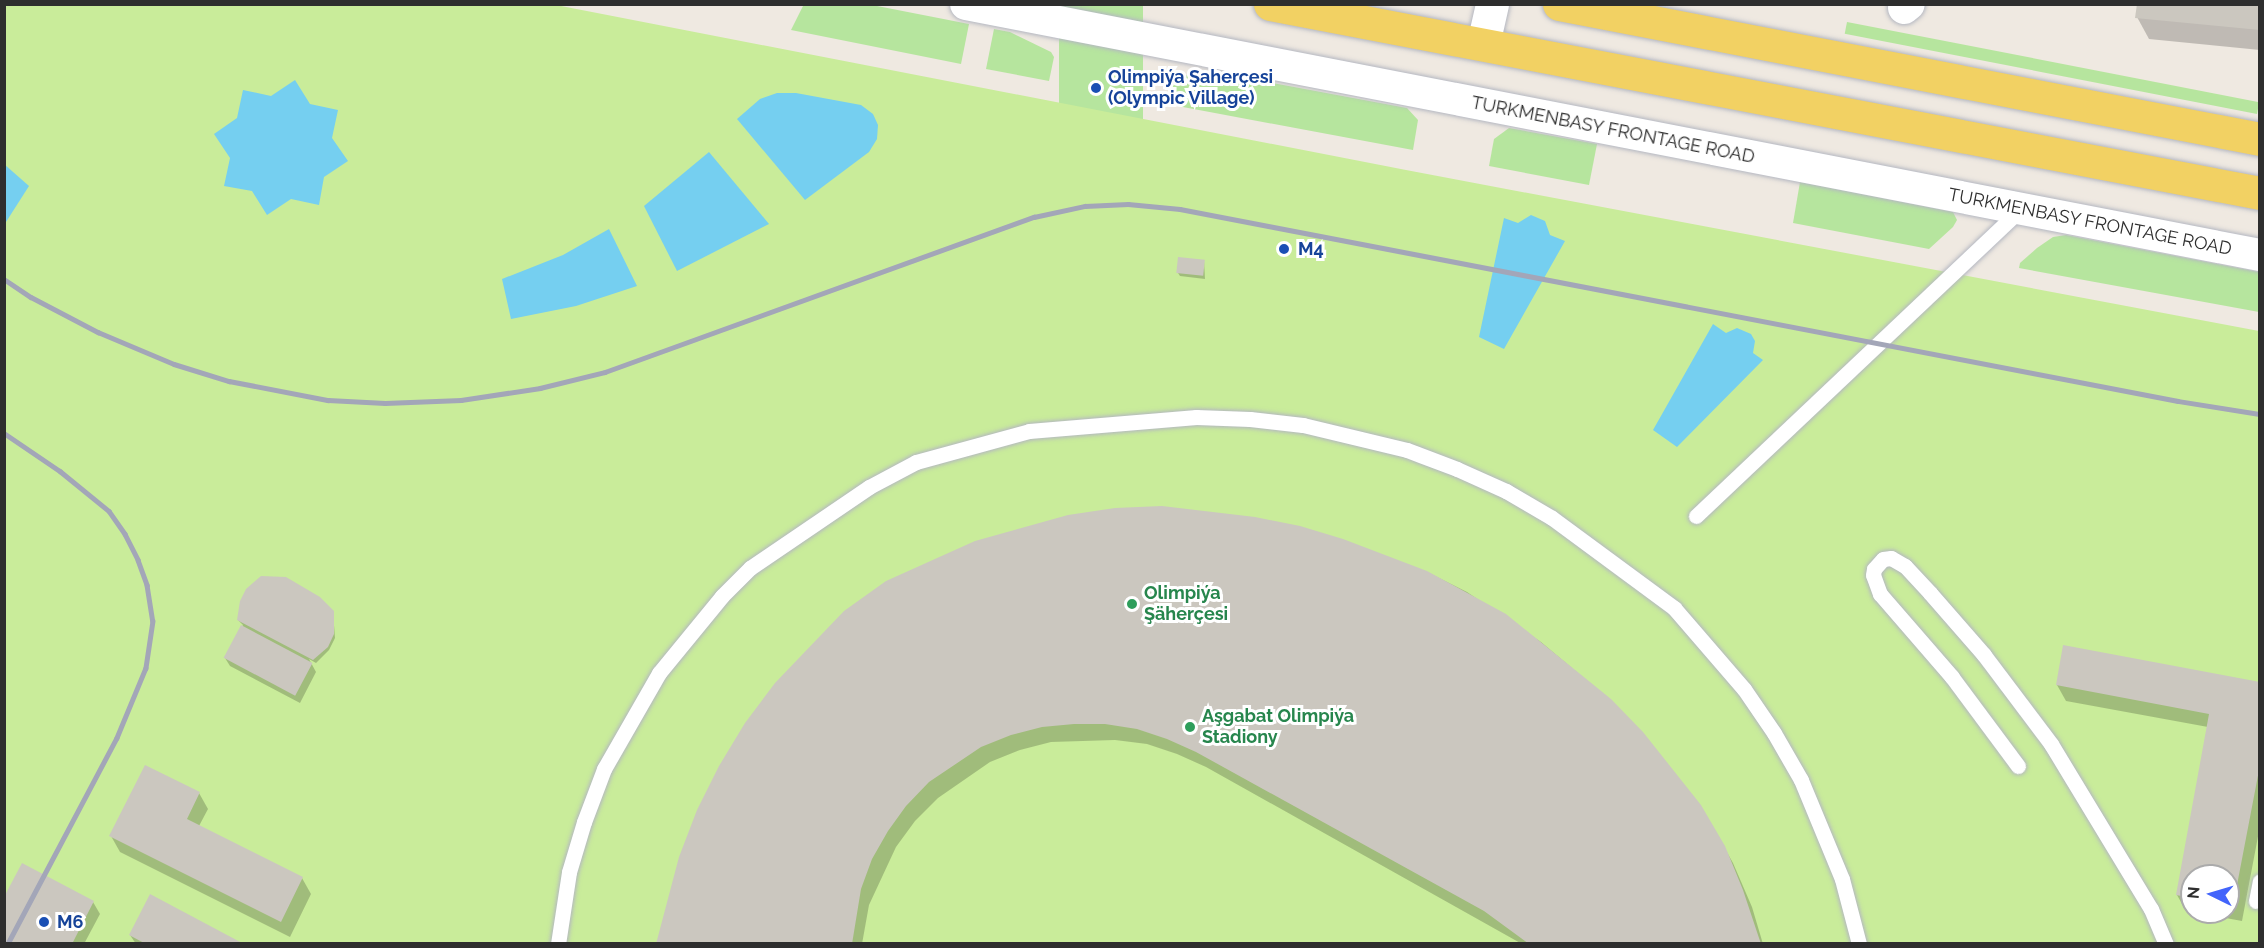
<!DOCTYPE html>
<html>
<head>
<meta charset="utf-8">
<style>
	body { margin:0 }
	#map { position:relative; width:2264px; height:948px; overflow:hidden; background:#efe9e1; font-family:Raleway,sans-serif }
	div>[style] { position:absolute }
	.green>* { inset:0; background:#b6e59e; transform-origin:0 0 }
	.pitch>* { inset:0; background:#c9ec9a }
	.water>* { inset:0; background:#75cff0 }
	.shadow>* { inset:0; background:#0003 }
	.building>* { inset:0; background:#cbc7bf; transform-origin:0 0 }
	.roads { filter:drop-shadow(0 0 2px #b4b7c1) drop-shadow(0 0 2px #b4b7c1) }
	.lane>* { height:15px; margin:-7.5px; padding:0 7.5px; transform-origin:7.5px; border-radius:7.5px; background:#fff }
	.street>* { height:32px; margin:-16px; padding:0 16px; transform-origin:16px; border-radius:16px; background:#fff }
	.secondary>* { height:33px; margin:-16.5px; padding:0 16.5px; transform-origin:16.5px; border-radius:16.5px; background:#fff }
	.primary>* { height:33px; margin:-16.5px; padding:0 16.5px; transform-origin:16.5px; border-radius:16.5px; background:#f2d163 }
	.rail>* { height:4.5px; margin:-2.25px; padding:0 2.25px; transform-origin:2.25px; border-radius:2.25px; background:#a3a6b8 }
	.dots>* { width:16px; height:16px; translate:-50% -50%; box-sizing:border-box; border:3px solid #fff; border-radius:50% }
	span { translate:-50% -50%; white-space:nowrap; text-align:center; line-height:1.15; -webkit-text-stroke:6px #fff; paint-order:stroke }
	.transit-label { font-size:18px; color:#164399; font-weight:700 }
	.left { translate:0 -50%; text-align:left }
	.street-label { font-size:18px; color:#2e2e2e }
	.leisure-label { font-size:18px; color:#27864d; font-weight:700 }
	.frame { position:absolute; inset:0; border:6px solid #2e2e2e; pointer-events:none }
	.north { position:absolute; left:2180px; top:864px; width:60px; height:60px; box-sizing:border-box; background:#fff; border:2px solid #ababab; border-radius:50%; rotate:275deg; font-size:16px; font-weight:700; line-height:24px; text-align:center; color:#2e2e2e }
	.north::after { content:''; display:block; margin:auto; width:21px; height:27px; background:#4264fb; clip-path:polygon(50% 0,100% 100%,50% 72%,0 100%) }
</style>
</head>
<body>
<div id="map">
	<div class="green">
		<div style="clip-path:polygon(804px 4px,872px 5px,969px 24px,961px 64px,791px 30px)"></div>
		<div style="left:1059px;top:5px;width:84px;height:1222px"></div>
		<div style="left:1847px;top:22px;width:420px;height:12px;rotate:11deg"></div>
		<div style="clip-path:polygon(994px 29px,1010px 32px,1051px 52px,1054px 57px,1049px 81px,986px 69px)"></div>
		<div style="clip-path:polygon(1172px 75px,1240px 77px,1407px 108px,1418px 120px,1413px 150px,1167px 104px)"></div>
		<div style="clip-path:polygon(1509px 128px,1597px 144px,1589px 185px,1489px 166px,1494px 139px)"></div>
		<div style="clip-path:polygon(1800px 182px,1953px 212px,1957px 220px,1953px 227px,1929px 249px,1793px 223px)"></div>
		<div style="clip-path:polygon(2066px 235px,2259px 272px,2259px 312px,2019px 268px,2020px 263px,2037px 248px,2053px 237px)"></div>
	</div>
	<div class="pitch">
		<div style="clip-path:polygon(evenodd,5px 5px,556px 5px,1406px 170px,2259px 331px,2259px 943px,5px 944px,5px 5px,2192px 876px,2228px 876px,2228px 912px,2192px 912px,2192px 876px)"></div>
	</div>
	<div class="water">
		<div style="clip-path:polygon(295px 80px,310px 104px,338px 110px,332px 138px,348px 161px,324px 177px,319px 205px,291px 199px,267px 215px,252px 191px,224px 186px,230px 158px,214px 134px,237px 118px,243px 90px,271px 96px)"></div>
		<div style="clip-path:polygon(777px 93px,796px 93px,861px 105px,873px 114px,878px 125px,877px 139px,869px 152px,805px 200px,737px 119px,760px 99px)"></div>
		<div style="clip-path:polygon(709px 152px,769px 224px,677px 271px,644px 206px)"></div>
		<div style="clip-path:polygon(4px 164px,29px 186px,6px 222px,4px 221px)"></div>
		<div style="clip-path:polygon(1531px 215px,1545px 221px,1550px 235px,1565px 241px,1504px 349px,1479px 337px,1504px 218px,1518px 223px)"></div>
		<div style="clip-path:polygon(609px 229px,637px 286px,576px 306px,511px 319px,502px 279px,563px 255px)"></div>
		<div style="clip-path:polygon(1713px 324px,1726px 333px,1737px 328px,1751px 334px,1755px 341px,1753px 353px,1763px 360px,1677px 447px,1653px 430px)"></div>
	</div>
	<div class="shadow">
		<div style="clip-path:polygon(2260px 4px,2260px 50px,2149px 39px,2137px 17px)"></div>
		<div style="clip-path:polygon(1204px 261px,1205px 279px,1180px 276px,1178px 273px)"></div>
		<div style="clip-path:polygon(1427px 572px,1467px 592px,1541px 642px,1610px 700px,1700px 805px,1733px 863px,1752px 907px,1763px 944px,1522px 944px,1206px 767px,1177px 754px,1147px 744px,1115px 740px,1051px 742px,1020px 750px,990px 762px,938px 798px,915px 821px,896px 847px,869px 905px,862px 944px,658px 944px,776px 684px,845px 612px)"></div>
		<div style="clip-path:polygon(333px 612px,335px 638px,329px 650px,316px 663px,309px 659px,316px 672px,300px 703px,230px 666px,225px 658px,243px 625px,238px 620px)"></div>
		<div style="clip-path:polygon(2260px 683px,2260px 826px,2242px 921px,2193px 912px,2228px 912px,2228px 876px,2192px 876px,2192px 912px,2186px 911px,2177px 895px,2208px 727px,2066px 701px,2057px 685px)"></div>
		<div style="clip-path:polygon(199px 793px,208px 809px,199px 826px,302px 878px,311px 894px,290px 937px,120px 852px,111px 836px)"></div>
		<div style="clip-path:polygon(93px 902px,100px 914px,84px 944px,4px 944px)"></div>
		<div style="clip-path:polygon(130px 935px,241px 944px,136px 944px)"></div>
	</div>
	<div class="building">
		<div style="clip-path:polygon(2137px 4px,2260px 4px,2260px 30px,2135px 18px)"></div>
		<div style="left:1178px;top:257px;width:27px;height:16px;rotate:6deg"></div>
		<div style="clip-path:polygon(1162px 506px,1255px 517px,1300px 526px,1343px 539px,1427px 571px,1506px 614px,1611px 699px,1643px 732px,1701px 805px,1725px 846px,1743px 890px,1761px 944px,1529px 944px,1484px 911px,1196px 752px,1167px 739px,1137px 729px,1105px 724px,1074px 724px,1042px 727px,1011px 735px,981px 747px,929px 782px,906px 806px,888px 831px,872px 859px,861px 889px,852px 944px,656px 944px,679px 857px,697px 810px,719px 766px,745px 723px,775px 683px,844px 611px,886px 581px,975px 541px,1068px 515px,1115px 508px)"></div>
		<div style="clip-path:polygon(261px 576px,286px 577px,320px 597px,334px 611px,334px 634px,328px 647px,313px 660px,237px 620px,240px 601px,246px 589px)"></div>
		<div style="left:241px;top:625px;width:81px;height:37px;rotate:28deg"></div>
		<div style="clip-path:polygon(2063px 645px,2260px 682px,2260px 765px,2233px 906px,2228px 905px,2228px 876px,2192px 876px,2192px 898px,2176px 895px,2209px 714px,2056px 685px)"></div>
		<div style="clip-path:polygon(145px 765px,200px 792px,187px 819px,303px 877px,281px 922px,109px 836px)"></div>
		<div style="clip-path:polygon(22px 863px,94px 901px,72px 944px,4px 944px,4px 897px)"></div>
		<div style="clip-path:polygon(150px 894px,244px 944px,146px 944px,129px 935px)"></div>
	</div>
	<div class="roads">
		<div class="lane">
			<div style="left:1696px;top:516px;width:447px;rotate:-43.4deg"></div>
			<div style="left:2018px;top:766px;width:111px;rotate:-126.6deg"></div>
			<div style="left:1952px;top:677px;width:110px;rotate:-130.9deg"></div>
			<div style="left:1880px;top:594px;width:20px;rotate:-110deg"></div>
			<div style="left:1873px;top:575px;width:6px;rotate:-81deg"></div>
			<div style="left:1874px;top:569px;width:13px;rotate:-48deg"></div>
			<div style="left:1883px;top:559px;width:8px;rotate:-7deg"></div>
			<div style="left:1891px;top:558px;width:16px;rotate:30deg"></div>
			<div style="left:1905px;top:566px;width:37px;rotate:47deg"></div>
			<div style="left:1930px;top:593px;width:82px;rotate:48.9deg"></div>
			<div style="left:1984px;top:655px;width:111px;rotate:53deg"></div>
			<div style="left:2051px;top:744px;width:193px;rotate:58.8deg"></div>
			<div style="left:2151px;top:909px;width:38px;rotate:67deg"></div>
			<div style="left:2256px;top:901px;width:20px;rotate:-79deg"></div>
			<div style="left:558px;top:944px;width:73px;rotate:-81.3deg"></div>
			<div style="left:569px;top:872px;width:52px;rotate:-73.3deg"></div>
			<div style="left:584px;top:822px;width:57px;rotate:-69.3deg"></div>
			<div style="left:604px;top:769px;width:111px;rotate:-60.2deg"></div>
			<div style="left:659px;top:673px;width:99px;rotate:-50.7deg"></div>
			<div style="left:722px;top:596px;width:40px;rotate:-45deg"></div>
			<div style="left:750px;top:568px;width:144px;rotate:-34.2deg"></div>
			<div style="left:869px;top:487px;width:53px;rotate:-28deg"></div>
			<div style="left:916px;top:462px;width:117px;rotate:-15.3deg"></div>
			<div style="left:1029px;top:431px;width:168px;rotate:-4.8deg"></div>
			<div style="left:1196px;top:417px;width:54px;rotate:2.1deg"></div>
			<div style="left:1250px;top:419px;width:53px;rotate:6.5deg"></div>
			<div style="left:1303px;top:425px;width:107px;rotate:13.5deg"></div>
			<div style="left:1407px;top:450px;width:53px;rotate:20.8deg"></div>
			<div style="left:1457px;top:469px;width:54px;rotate:24.2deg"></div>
			<div style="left:1506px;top:491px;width:53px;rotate:30.4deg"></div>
			<div style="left:1552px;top:518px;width:152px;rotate:36.4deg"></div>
			<div style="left:1674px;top:608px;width:107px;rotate:49.2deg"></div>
			<div style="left:1744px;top:689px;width:53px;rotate:55.7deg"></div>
			<div style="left:1774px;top:733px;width:54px;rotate:60.1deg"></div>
			<div style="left:1801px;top:780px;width:107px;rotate:67.5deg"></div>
			<div style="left:1842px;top:879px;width:67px;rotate:75.3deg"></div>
		</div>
		<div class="street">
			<div style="left:966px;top:4px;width:1318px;rotate:10.98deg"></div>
			<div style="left:1904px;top:8px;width:6px;rotate:-39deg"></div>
		</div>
		<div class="secondary">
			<div style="left:1483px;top:44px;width:41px;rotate:-77.3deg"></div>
		</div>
		<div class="primary">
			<div style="left:1270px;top:4px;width:1008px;rotate:10.81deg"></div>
			<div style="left:1559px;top:4px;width:714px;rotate:10.9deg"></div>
		</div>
	</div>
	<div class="rail">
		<div style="left:4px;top:279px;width:32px;rotate:34deg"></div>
		<div style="left:31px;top:297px;width:76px;rotate:27.6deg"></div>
		<div style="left:98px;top:332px;width:82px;rotate:22.8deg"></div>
		<div style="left:174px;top:364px;width:58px;rotate:17.2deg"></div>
		<div style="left:229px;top:381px;width:101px;rotate:10.9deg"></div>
		<div style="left:328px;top:400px;width:57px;rotate:3deg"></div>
		<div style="left:385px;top:403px;width:76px;rotate:-2.3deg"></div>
		<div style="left:461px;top:400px;width:80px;rotate:-8.6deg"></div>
		<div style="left:540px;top:388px;width:67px;rotate:-13.8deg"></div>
		<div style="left:605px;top:372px;width:456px;rotate:-19.9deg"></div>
		<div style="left:1034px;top:217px;width:52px;rotate:-12.2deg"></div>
		<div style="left:1085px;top:206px;width:43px;rotate:-2.7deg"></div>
		<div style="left:1128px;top:204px;width:52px;rotate:5.5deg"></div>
		<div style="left:1180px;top:209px;width:1016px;rotate:10.89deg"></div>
		<div style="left:2178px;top:401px;width:83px;rotate:9deg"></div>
		<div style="left:4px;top:433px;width:68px;rotate:34.2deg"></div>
		<div style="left:60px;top:471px;width:63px;rotate:39.2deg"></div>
		<div style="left:109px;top:511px;width:28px;rotate:55deg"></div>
		<div style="left:125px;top:534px;width:29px;rotate:63deg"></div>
		<div style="left:138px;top:560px;width:27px;rotate:70deg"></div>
		<div style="left:147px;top:585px;width:36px;rotate:81deg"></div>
		<div style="left:153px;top:621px;width:48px;rotate:98.5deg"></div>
		<div style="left:146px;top:668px;width:76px;rotate:112.5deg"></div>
		<div style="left:117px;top:738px;width:233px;rotate:117.9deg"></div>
	</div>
	<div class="dots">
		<div style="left:1096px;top:88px;background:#1a4fb4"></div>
		<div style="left:1284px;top:249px;background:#1a4fb4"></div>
		<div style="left:1132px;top:604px;background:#2e9e5b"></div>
		<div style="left:1190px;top:727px;background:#2e9e5b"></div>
		<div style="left:44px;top:922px;background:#1a4fb4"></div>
	</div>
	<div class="transit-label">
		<span class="left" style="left:1108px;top:88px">Olimpiýa Şaherçesi<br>(Olympic Village)</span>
		<span class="left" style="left:1298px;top:249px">M4</span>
		<span class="left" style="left:57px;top:922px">M6</span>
	</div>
	<div class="street-label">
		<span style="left:1613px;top:130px;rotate:11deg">TURKMENBASY FRONTAGE ROAD</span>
		<span style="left:2090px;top:222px;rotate:11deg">TURKMENBASY FRONTAGE ROAD</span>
	</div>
	<div class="leisure-label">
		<span class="left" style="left:1144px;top:604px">Olimpiýa<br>Şäherçesi</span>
		<span class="left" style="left:1202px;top:727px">Aşgabat Olimpiýa<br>Stadiony</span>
	</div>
	<div class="frame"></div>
	<div class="north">N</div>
</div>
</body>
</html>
